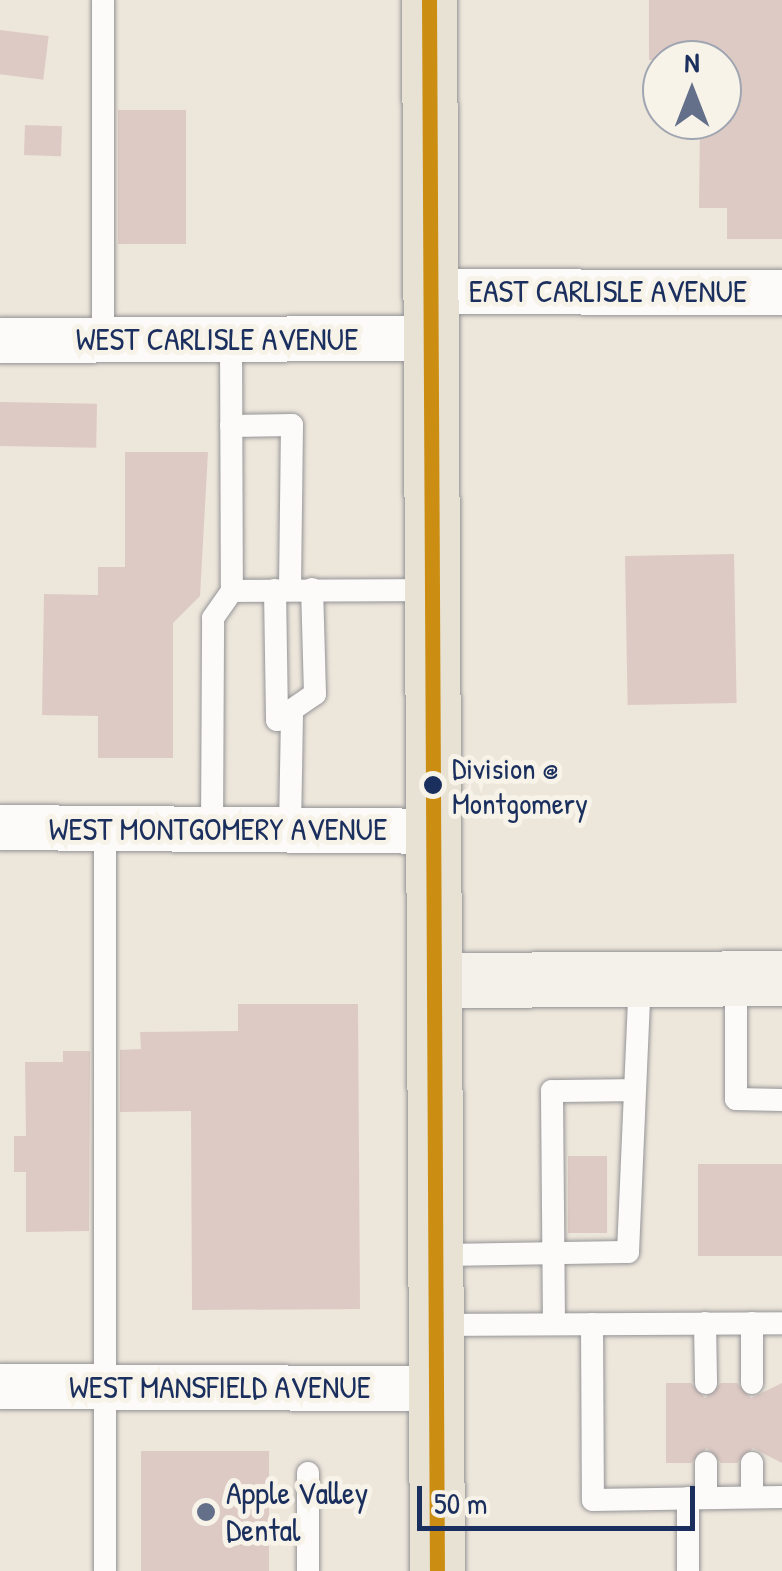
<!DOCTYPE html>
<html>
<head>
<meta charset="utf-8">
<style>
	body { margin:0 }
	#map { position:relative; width:782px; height:1571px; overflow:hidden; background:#ede6db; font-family:"Patrick Hand",sans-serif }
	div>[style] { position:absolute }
	.building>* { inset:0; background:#decac4; transform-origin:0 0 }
	.roads { filter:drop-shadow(0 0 2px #959597) drop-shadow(0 0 2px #959597) }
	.lane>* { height:22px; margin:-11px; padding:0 11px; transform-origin:11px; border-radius:11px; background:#fcfbfa }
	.street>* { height:45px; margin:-22.5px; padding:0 22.5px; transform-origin:22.5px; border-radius:22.5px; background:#fcfbfa }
	.secondary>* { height:55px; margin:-27.5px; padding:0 27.5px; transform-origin:27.5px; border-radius:27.5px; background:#f4f1eb }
	.primary>* { height:55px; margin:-27.5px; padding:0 27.5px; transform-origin:27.5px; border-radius:27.5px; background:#e8e2d5 }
	.bus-1>* { height:15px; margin:-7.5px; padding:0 7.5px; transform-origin:7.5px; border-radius:7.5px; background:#cb8e13 }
	.dots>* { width:28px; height:28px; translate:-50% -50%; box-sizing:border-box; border:5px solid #f7f3e8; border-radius:50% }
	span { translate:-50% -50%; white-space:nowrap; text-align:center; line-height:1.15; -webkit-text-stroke:10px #f7f3e8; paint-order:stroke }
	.bus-label { font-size:30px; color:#1b2f5e }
	.left { translate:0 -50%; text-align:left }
	.street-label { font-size:32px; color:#1b2f5e }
	.poi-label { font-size:32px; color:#1b2f5e }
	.north { position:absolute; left:642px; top:40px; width:100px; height:100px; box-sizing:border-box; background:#f7f3e8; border:2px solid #9fa5b1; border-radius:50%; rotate:0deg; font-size:28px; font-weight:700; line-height:40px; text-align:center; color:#1b2f5e }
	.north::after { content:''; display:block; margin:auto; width:35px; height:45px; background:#646f8a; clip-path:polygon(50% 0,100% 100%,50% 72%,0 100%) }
	.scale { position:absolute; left:417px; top:1486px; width:278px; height:45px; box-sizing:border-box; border:5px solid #1b2f5e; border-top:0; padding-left:12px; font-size:30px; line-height:35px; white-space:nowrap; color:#1b2f5e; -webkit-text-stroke:8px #f7f3e8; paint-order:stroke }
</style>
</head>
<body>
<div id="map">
	<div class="building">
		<div style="clip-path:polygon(649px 0,782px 0,782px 239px,727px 239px,727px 208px,699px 208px,700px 120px,722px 120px,722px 60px,649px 60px)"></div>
		<div style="left:0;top:30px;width:49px;height:44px;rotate:7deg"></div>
		<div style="left:118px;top:110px;width:68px;height:134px"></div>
		<div style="left:25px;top:125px;width:37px;height:30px;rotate:2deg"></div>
		<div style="left:0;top:402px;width:97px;height:44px;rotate:1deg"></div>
		<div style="clip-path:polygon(125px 452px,208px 452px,200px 596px,173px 623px,173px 758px,98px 758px,98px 716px,42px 715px,44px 594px,98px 595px,98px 567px,125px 567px)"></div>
		<div style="left:734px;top:554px;width:149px;height:109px;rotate:89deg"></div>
		<div style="clip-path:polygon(238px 1004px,358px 1004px,360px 1309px,192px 1310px,191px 1111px,120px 1112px,120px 1050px,141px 1049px,140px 1032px,238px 1031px)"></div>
		<div style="clip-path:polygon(63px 1051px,90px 1051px,89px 1231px,26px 1232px,26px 1172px,14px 1172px,14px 1136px,26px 1136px,25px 1062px,63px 1062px)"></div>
		<div style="left:568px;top:1156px;width:39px;height:77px"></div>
		<div style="left:698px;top:1164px;width:84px;height:92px"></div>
		<div style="clip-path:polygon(666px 1383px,691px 1383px,705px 1398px,721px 1383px,737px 1383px,751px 1398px,782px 1383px,782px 1463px,753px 1448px,737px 1463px,721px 1463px,707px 1448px,691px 1463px,666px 1463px)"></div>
		<div style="left:269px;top:1451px;width:120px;height:128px;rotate:90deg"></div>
	</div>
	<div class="roads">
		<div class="lane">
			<div style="left:231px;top:339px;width:252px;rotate:89.8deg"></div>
			<div style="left:232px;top:591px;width:203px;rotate:-0.3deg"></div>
			<div style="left:103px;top:340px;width:340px;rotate:-90deg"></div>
			<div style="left:231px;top:426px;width:61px;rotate:-0.9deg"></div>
			<div style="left:292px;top:425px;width:164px;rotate:90.7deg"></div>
			<div style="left:275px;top:590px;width:130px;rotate:89.1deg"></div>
			<div style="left:277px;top:720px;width:46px;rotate:-34.4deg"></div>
			<div style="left:315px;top:694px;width:105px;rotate:-91.6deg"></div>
			<div style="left:105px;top:828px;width:743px;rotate:90deg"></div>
			<div style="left:212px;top:829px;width:211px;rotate:-89.7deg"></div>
			<div style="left:213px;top:618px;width:33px;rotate:-55deg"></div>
			<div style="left:290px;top:829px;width:119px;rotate:-89deg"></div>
			<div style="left:736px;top:978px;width:121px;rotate:90deg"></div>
			<div style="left:736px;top:1099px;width:46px;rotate:1.2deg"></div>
			<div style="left:439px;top:1255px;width:189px;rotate:-0.9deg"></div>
			<div style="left:628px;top:1252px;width:273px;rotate:-87.5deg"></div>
			<div style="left:705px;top:1323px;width:60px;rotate:89deg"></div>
			<div style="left:752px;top:1323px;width:60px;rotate:90deg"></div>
			<div style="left:554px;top:1324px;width:233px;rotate:-90.5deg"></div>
			<div style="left:552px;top:1091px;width:79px;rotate:-0.7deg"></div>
			<div style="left:592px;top:1324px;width:176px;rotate:89.7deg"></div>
			<div style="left:593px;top:1500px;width:189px;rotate:-0.9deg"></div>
			<div style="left:440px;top:1325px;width:342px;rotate:-0.3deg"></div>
			<div style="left:706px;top:1463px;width:35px;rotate:90deg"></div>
			<div style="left:752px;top:1463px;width:34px;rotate:90deg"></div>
			<div style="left:308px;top:1473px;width:98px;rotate:90deg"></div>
			<div style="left:688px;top:1498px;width:73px;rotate:90deg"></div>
		</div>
		<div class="street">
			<div style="left:434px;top:291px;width:348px;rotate:0.2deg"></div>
			<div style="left:0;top:340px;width:434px;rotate:-0.3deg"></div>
			<div style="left:0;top:827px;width:436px;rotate:0.5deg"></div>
			<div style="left:0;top:1386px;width:440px;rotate:0.3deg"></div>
		</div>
		<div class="secondary">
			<div style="left:437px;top:980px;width:345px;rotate:-0.3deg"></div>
		</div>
		<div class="primary">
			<div style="left:429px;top:0;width:1571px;rotate:89.71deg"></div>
		</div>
	</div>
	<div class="bus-1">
		<div style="left:429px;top:0;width:1571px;rotate:89.71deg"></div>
	</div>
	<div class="dots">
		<div style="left:433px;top:785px;background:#1b2f5e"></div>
		<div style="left:206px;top:1512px;background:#646f8a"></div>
	</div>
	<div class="bus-label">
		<span class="left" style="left:452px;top:785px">Division @<br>Montgomery</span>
	</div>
	<div class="street-label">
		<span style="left:608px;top:291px">EAST CARLISLE AVENUE</span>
		<span style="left:217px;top:339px">WEST CARLISLE AVENUE</span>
		<span style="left:218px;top:829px">WEST MONTGOMERY AVENUE</span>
		<span style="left:220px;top:1387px">WEST MANSFIELD AVENUE</span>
	</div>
	<div class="poi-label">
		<span class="left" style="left:226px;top:1512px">Apple Valley<br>Dental</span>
	</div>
	<div class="north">N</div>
	<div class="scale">50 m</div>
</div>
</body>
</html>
